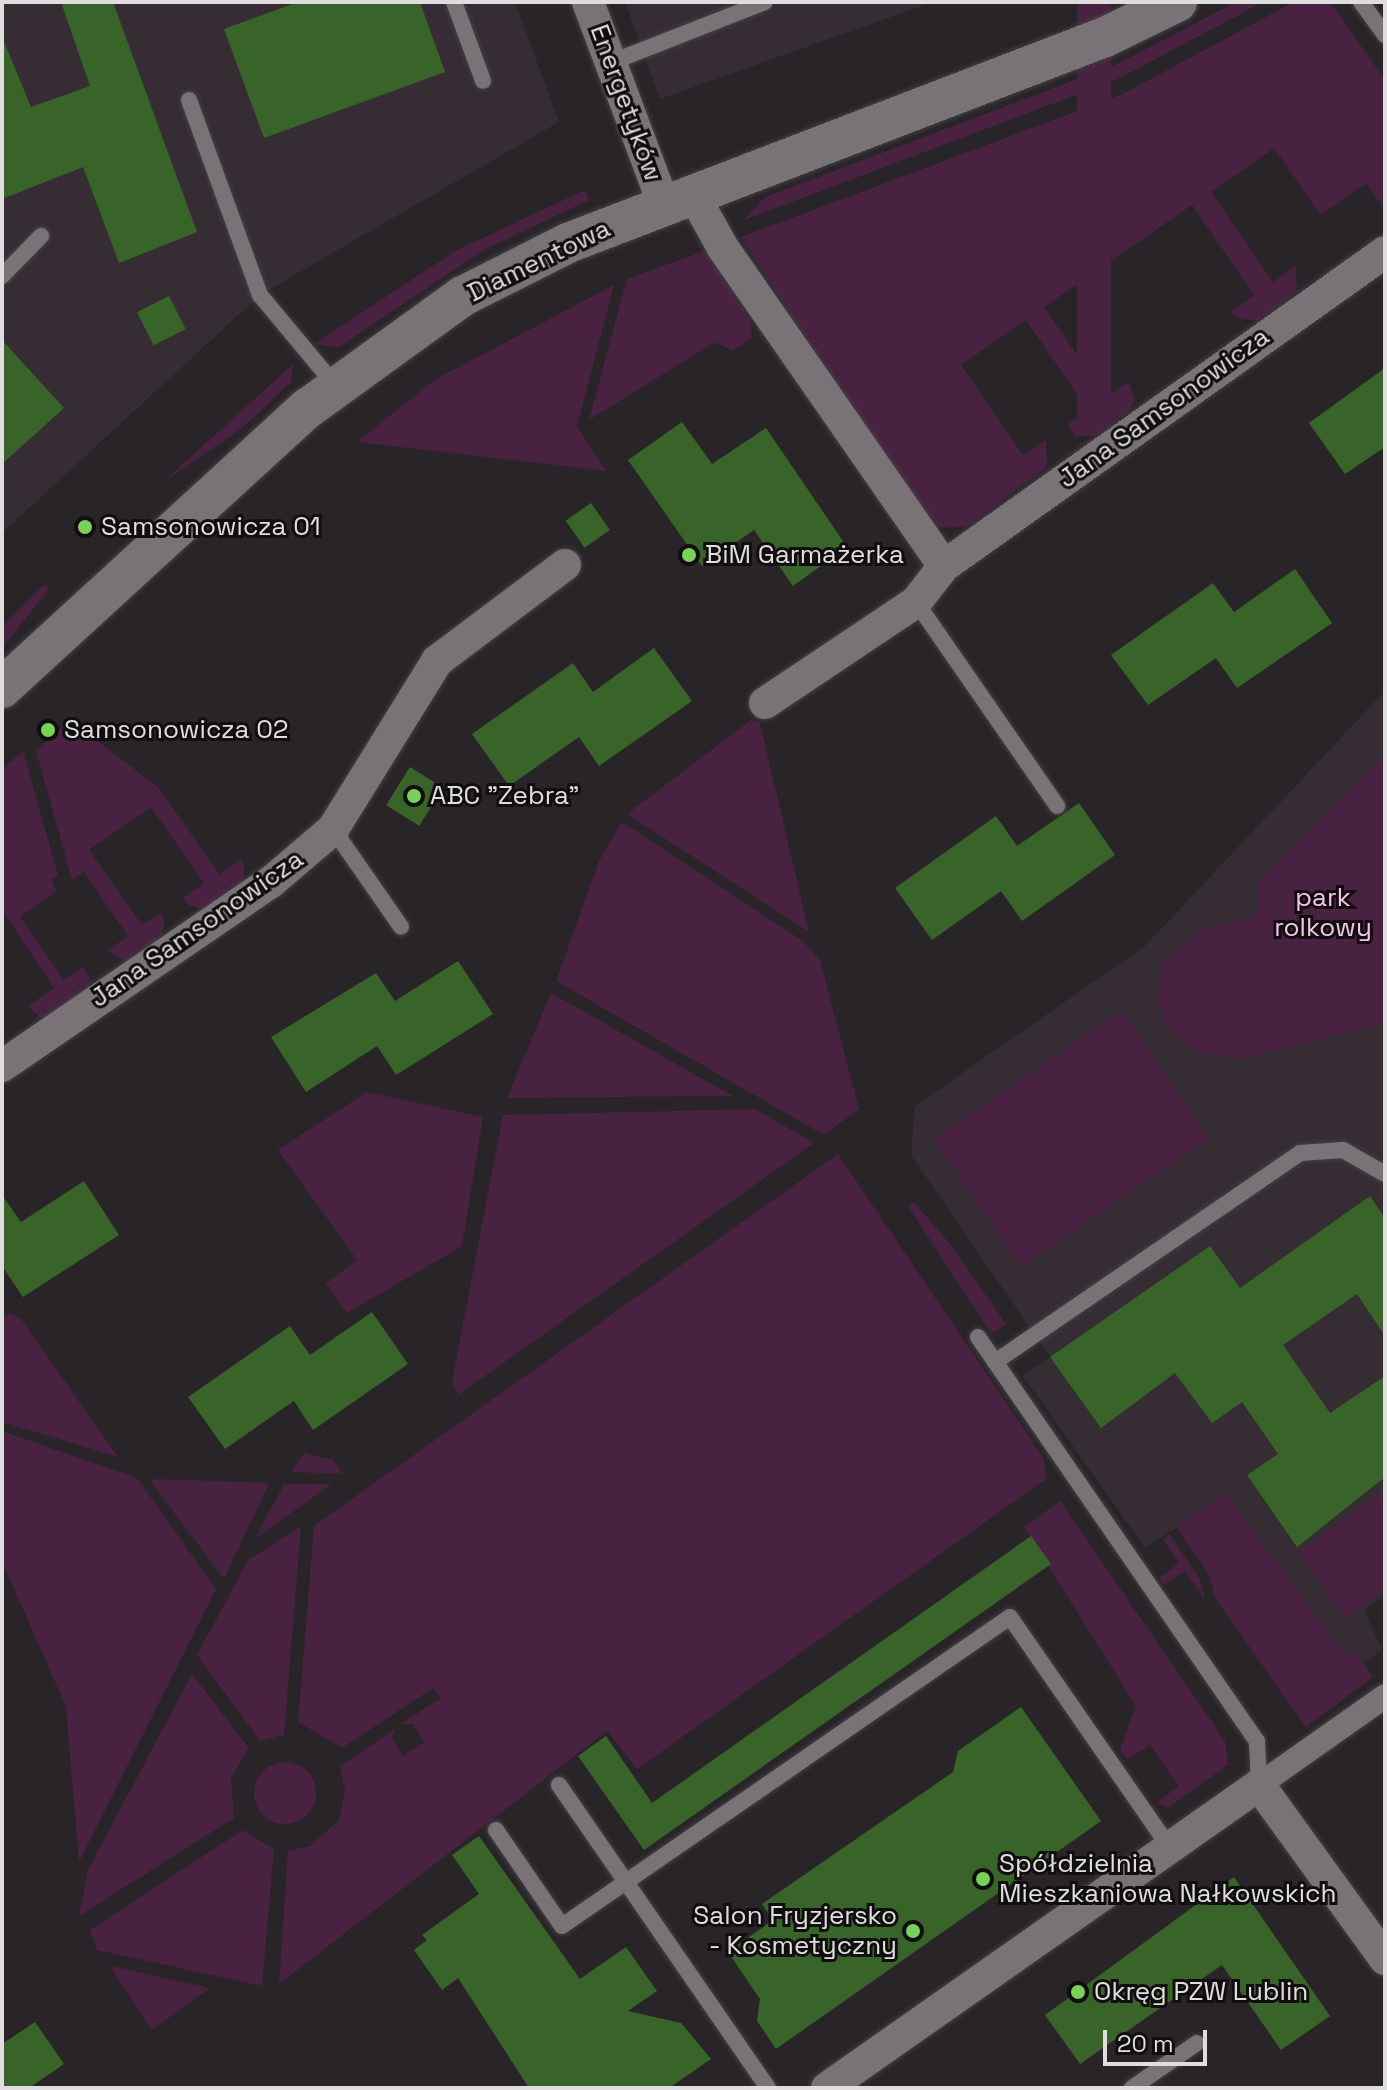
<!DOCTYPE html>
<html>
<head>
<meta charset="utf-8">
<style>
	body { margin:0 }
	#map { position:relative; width:1387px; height:2090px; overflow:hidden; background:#292428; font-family:"Space Grotesk",sans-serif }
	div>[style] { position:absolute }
	.built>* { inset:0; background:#362c34 }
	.green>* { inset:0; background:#482240; transform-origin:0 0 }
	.round { border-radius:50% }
	.building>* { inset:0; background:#396429; transform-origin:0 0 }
	.roads { filter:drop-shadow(0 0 2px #434042) drop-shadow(0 0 2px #434042) }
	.service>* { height:16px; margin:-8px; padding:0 8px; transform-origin:8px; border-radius:8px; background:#797377 }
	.pedestrian>* { height:24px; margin:-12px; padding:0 12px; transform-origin:12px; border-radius:12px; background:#797377 }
	.minor>* { height:32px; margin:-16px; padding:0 16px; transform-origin:16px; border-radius:16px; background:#797377 }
	.tertiary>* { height:40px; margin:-20px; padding:0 20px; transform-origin:20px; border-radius:20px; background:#797377 }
	.dots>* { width:22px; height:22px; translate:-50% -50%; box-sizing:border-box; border:4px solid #110e10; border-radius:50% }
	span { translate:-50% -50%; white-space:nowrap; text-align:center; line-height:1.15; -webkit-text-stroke:6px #110e10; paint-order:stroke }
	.street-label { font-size:26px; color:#e0dddf }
	.poi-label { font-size:26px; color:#e0dddf }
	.left { translate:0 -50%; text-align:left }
	.right { translate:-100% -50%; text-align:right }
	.park-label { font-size:26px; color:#f8c3ea }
	.frame { position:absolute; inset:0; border:4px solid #e0dddf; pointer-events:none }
	.scale { position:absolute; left:1103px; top:2030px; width:104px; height:36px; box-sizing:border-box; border:4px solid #e0dddf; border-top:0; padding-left:10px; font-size:24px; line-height:28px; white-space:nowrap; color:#e0dddf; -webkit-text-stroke:6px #110e10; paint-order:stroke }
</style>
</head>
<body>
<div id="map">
	<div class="built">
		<div style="clip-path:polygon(2px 2px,515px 2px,559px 122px,260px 295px,2px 533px)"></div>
		<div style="clip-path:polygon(625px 2px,933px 2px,660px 99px)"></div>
		<div style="clip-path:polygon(1385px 691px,1385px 1595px,1364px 1610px,1382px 1650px,1295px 1711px,1215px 1598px,1209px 1574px,1177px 1527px,1145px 1548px,1023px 1376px,1050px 1357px,911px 1155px,915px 1106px,1145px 946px)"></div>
	</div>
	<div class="green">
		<div style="left:1077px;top:2px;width:34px;height:426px"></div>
		<div style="clip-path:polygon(1236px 2px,1263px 2px,1118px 79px,744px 220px,765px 197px,1115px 65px)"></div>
		<div style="clip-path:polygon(1294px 2px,1330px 2px,1385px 80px,1385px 210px,1366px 183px,1321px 215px,1274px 148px,1211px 192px,1273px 282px,1296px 266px,1297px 292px,1257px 321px,1235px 317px,1231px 312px,1254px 295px,1192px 205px,1044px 307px,1106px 397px,1129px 382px,1135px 400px,1129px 411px,1094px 436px,1076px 436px,1067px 425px,1088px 410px,1026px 320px,961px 365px,1023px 455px,1046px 440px,1047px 467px,967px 526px,942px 528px,922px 517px,741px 237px,1123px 94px)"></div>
		<div style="clip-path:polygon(585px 190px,589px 200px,484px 250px,339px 347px,313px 345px,457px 250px)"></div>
		<div style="clip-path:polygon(704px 251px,750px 318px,752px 338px,733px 351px,715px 342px,589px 420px,627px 279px)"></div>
		<div style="clip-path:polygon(614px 285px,577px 426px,606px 471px,357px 442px,436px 379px)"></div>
		<div style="clip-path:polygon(293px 364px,291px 382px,241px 429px,161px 484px)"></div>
		<div style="clip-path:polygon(45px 584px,49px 589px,2px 648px,2px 627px)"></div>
		<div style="clip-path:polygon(70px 720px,159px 788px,219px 874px,241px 859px,245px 869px,239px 887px,205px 910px,189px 905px,183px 898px,204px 883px,151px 807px,89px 850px,142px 925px,160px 913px,165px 921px,160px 942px,129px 963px,107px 951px,128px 936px,84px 872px,72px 880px,36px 751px)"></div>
		<div style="clip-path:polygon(751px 720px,760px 723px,809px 932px,627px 814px)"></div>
		<div style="clip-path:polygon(23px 751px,58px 875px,51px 880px,56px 891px,20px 917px,64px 980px,83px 967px,90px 979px,86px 992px,42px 1019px,28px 1006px,54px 988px,2px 910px,2px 769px)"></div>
		<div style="clip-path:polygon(1385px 755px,1385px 1023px,1241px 1059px,1194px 1052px,1165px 1023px,1157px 996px,1162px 964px,1198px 932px,1258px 914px,1258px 882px)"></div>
		<div style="clip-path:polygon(622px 822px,803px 941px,820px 960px,859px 1109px,824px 1135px,556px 981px,599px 861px)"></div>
		<div style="clip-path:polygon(551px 993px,733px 1096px,507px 1098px)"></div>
		<div style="left:1122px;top:1011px;width:155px;height:227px;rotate:56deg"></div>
		<div style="clip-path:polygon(367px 1092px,483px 1117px,462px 1246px,347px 1313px,326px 1284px,357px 1260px,278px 1150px)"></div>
		<div style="clip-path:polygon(755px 1109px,814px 1143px,458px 1395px,452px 1382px,503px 1115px)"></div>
		<div style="clip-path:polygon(838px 1154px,1044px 1459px,1046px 1479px,637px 1769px,607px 1731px,279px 1984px,288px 1851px,310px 1846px,339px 1820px,345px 1790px,340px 1767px,396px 1728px,392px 1738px,403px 1756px,424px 1742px,413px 1724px,401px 1724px,441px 1698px,433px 1688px,342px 1748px,298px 1722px,314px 1526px)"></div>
		<div style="clip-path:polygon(914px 1202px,950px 1244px,1006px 1324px,991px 1334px,908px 1206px)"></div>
		<div style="clip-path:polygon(10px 1313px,21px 1319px,118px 1457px,2px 1422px,2px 1318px)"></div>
		<div style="clip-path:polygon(2px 1431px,137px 1478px,216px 1589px,79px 1862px,66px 1707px,2px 1561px)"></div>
		<div style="clip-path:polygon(304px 1453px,333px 1460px,343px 1474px,291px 1472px)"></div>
		<div style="clip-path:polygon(156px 1479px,269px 1483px,224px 1579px,151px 1482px)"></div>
		<div style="clip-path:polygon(284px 1484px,332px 1484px,255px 1539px)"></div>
		<div style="clip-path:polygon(1385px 1491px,1385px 1589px,1345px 1618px,1298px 1552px)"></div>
		<div style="clip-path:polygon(1225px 1492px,1345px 1656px,1354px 1650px,1373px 1677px,1306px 1727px,1215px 1598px,1209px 1574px,1176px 1527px)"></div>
		<div style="clip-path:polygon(1060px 1501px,1225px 1741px,1228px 1765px,1168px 1808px,1156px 1803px,1179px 1786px,1150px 1745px,1127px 1760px,1120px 1750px,1136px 1706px,1024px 1527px)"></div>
		<div style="clip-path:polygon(301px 1526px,284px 1735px,260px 1741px,197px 1655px,248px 1560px)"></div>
		<div style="clip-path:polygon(1169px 1534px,1200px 1579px,1205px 1599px,1185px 1571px,1164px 1585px,1159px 1578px,1179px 1563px,1163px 1540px)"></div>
		<div style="clip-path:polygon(192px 1674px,249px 1748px,231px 1778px,234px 1818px,79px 1916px,88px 1870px)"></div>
		<div class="round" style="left:254px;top:1762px;width:62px;height:62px"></div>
		<div style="clip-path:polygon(243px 1830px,274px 1849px,262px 1986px,97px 1950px,90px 1930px)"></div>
		<div style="clip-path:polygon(110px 1966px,210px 1988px,152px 2030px)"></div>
	</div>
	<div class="building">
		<div style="clip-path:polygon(61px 2px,113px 2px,197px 232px,119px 263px,83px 167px,2px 199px,2px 37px,31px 107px,90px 86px)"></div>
		<div style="clip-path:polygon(298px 2px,420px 2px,445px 72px,264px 138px,224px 29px)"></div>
		<div style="left:169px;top:296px;width:37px;height:36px;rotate:63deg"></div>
		<div style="clip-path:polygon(2px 340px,64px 408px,2px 464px)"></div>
		<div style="clip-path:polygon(1385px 368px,1385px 447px,1345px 474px,1309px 423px)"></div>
		<div style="clip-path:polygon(682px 422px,712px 464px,766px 428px,847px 547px,793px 586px,754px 530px,702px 566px,628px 460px)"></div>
		<div style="left:591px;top:503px;width:33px;height:31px;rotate:55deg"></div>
		<div style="clip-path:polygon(1295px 569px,1332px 623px,1237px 688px,1216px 658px,1148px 705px,1111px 655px,1213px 583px,1234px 612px)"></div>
		<div style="clip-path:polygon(654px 648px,692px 701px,599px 766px,579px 737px,509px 786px,472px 734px,573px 663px,593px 692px)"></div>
		<div style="left:410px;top:767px;width:39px;height:45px;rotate:32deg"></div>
		<div style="clip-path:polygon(1079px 803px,1115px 855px,1022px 921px,1001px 891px,932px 940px,895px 888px,996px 816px,1017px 846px)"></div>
		<div style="clip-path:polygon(458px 961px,493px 1014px,396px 1075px,377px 1046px,306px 1092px,271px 1037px,376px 973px,395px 1001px)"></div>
		<div style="clip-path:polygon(84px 1181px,119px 1235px,23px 1297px,2px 1266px,2px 1195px,21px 1222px)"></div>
		<div style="clip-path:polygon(1370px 1196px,1385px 1218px,1385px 1336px,1357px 1294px,1283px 1345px,1330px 1413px,1385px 1376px,1385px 1477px,1297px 1547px,1247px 1475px,1278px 1454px,1242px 1402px,1212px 1423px,1175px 1373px,1101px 1428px,1050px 1357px,1210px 1246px,1240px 1288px)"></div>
		<div style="clip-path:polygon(372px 1312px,408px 1364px,313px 1430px,294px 1401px,225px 1449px,188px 1397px,290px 1326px,310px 1355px)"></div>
		<div style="clip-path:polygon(1031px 1536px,1051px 1564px,644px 1850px,578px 1756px,606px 1736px,652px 1803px)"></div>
		<div style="clip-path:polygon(1021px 1707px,1101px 1821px,776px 2049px,757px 2021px,760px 1999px,728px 1952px,773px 1920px,762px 1904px,953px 1772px,958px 1751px)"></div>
		<div style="clip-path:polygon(479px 1836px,580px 1979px,626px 1947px,657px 1991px,628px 2011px,681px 2023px,711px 2059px,669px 2088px,529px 2088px,458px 1978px,442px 1990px,414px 1950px,427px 1940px,422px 1935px,479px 1894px,452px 1855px)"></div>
		<div style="clip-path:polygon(1234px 1877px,1330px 2016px,1281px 2050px,1222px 1965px,1080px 2064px,1045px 2015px)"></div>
		<div style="clip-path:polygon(35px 2022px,64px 2064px,29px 2088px,2px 2088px,2px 2044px)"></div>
	</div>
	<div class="roads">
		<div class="service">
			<div style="left:454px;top:2px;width:84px;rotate:69.8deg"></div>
			<div style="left:1361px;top:2px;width:41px;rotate:54deg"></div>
			<div style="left:612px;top:62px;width:164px;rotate:-21.4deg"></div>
			<div style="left:189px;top:100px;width:208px;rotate:70deg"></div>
			<div style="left:260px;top:295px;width:117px;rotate:50.2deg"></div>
			<div style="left:2px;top:276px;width:56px;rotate:-45.7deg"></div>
			<div style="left:916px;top:602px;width:248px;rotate:55.3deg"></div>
			<div style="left:333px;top:829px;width:119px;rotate:55.2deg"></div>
			<div style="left:978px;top:1337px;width:491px;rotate:55.4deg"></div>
			<div style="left:1257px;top:1741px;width:44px;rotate:87.4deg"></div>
			<div style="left:995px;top:1362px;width:370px;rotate:-34.4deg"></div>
			<div style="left:1300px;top:1153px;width:43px;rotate:-4deg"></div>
			<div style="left:1343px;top:1150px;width:48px;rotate:29.7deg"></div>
			<div style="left:559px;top:1785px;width:368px;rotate:55.4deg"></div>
			<div style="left:496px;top:1830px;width:116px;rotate:55.5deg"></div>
			<div style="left:562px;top:1926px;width:544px;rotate:-34.6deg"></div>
			<div style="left:1010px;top:1617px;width:281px;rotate:55.3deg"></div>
			<div style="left:1132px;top:2088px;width:79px;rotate:-34.7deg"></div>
		</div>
		<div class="pedestrian">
			<div style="left:1259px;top:1785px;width:154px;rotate:-35.2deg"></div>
		</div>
		<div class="minor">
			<div style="left:588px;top:2px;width:217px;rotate:69.5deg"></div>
			<div style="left:693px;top:194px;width:62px;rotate:60.9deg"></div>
			<div style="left:723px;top:248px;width:387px;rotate:55.2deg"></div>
			<div style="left:765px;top:703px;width:182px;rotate:-33.8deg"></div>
			<div style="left:916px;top:602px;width:46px;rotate:-52.1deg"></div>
			<div style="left:944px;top:566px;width:541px;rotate:-35.45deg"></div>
			<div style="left:2px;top:1066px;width:326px;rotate:-34.4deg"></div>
			<div style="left:271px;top:882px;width:82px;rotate:-40.5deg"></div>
			<div style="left:333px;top:829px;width:198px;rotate:-58.2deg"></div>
			<div style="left:437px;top:661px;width:160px;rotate:-36.9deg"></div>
			<div style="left:827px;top:2088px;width:528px;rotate:-35.05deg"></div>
			<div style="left:1259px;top:1785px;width:215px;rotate:54.1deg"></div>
		</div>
		<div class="tertiary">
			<div style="left:2px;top:688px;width:415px;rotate:-42.5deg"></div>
			<div style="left:308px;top:408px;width:191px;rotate:-35.9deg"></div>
			<div style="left:463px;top:296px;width:118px;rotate:-26.8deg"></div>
			<div style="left:568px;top:243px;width:575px;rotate:-20.99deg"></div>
			<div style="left:1105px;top:37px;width:80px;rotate:-25.9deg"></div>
		</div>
	</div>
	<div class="dots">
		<div style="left:85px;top:527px;background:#79d157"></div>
		<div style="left:689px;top:555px;background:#79d157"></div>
		<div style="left:48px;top:730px;background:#79d157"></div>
		<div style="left:414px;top:796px;background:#79d157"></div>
		<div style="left:983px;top:1879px;background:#79d157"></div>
		<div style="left:913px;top:1931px;background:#79d157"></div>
		<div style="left:1078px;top:1992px;background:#79d157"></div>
	</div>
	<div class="street-label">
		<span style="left:626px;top:103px;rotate:70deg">Energetyków</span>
		<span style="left:539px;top:261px;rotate:-26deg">Diamentowa</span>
		<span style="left:1164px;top:408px;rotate:-36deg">Jana Samsonowicza</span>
		<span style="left:197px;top:929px;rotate:-35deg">Jana Samsonowicza</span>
	</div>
	<div class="poi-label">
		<span class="left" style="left:101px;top:527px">Samsonowicza 01</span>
		<span class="left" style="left:705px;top:555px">BiM Garmażerka</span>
		<span class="left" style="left:64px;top:730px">Samsonowicza 02</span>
		<span class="left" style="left:430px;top:796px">ABC "Zebra"</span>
		<span class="left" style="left:999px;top:1879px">Spółdzielnia<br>Mieszkaniowa Nałkowskich</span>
		<span class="right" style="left:897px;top:1931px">Salon Fryzjersko<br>- Kosmetyczny</span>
		<span class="left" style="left:1094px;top:1992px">Okręg PZW Lublin</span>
	</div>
	<div class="park-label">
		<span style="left:1323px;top:913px">park<br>rolkowy</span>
	</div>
	<div class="frame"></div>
	<div class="scale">20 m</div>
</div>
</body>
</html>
